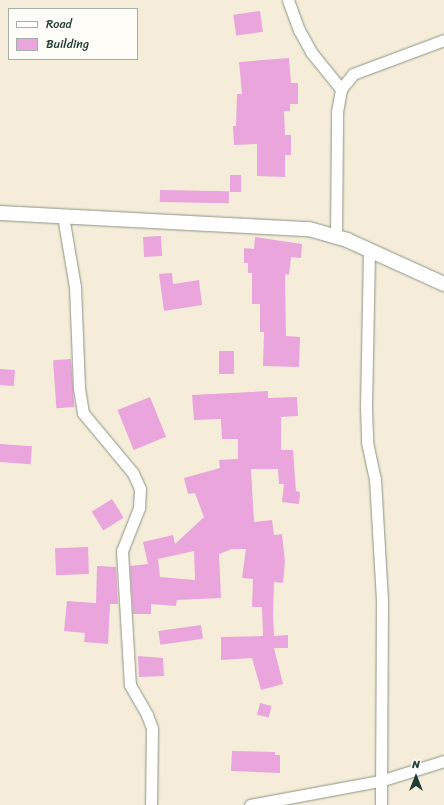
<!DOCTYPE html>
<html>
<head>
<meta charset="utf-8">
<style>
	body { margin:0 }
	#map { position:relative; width:444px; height:805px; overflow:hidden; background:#f5edd9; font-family:Sriracha,sans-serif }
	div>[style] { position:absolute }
	.building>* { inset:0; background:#e9a5dc; transform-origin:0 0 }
	.roads { filter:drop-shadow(0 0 1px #8a9586) drop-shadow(0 0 1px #8a9586) }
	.minor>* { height:11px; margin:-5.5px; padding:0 5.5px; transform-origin:5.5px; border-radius:5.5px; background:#fff }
	.tertiary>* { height:14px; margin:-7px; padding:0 7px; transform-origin:7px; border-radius:7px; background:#fff }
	span { translate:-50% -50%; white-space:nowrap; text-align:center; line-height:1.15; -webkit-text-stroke:4px #fdfcf7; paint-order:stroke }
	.legend { position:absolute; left:8px; top:8px; width:130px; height:52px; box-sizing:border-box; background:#fdfcf7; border:1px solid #a4b0a9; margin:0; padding:5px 7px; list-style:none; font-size:12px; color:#1f3d34 }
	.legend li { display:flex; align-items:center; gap:8px; height:20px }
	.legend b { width:20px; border:1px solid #a4b0a9 }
	.north { position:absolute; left:396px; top:757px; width:40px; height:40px; -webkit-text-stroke:3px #fdfcf7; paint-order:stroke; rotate:0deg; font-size:11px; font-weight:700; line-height:16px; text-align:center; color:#1f3d34 }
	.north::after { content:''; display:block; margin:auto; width:14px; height:18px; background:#1f3d34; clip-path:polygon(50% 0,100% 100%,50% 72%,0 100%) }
</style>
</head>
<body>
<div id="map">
	<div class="building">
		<div style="left:260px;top:11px;width:21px;height:27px;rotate:82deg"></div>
		<div style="clip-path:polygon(289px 58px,291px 83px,298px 83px,298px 104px,290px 104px,290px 111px,284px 111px,285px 135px,291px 135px,291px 155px,285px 155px,285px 177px,257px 176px,257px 144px,234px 145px,233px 126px,236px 126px,237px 94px,242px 94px,239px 62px)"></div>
		<div style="left:230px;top:175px;width:11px;height:17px"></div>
		<div style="left:160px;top:190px;width:69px;height:12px;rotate:1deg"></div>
		<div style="left:161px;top:236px;width:20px;height:18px;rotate:87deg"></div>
		<div style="clip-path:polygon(255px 237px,302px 244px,301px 258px,291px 257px,289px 275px,285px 274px,286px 336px,300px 337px,299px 367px,263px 366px,264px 332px,260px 332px,260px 304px,252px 304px,252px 273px,248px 273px,248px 263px,244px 263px,244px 248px,254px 249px)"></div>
		<div style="clip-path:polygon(172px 273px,173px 284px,199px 280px,202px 305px,164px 311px,159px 274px)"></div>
		<div style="left:219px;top:351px;width:15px;height:23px"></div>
		<div style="left:71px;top:359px;width:48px;height:18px;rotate:86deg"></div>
		<div style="left:0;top:369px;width:15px;height:16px;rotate:4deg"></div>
		<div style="clip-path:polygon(evenodd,268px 391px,268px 398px,297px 397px,298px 416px,281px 417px,281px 450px,293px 450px,296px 491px,300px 492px,299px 504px,282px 502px,284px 484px,279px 484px,278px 469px,251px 469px,254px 522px,272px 520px,274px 535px,282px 534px,285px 562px,283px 583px,274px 582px,273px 614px,274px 636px,288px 635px,288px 648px,274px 648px,283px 684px,261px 690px,252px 658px,221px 660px,221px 637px,263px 636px,262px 607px,252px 607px,253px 579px,242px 578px,246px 549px,232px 549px,219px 554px,221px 598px,177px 600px,176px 606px,151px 604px,151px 614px,133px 614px,130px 566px,148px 564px,143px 542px,173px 535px,175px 544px,204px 517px,195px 493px,188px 494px,184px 478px,220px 468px,219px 460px,238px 459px,238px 439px,222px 439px,221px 419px,194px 420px,192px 395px,268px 391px,194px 551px,195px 580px,160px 577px,158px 559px,194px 551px)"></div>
		<div style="left:150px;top:397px;width:43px;height:35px;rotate:68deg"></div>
		<div style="left:0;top:444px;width:32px;height:18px;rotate:4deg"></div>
		<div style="left:112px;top:499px;width:22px;height:24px;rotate:58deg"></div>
		<div style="left:88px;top:547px;width:27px;height:33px;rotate:88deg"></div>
		<div style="clip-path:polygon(97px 566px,116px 567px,118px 604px,110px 604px,108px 644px,84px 642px,85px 633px,64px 631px,67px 601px,96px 603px)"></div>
		<div style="left:201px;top:625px;width:14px;height:43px;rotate:82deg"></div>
		<div style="clip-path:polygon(138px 656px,163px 658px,164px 676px,139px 677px)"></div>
		<div style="left:260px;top:703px;width:12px;height:12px;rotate:14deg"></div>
		<div style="clip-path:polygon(232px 751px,275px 752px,275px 755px,280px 755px,280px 773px,231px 771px)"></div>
	</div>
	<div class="roads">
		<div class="minor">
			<div style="left:288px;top:0;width:32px;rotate:70deg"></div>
			<div style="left:299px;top:30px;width:25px;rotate:61deg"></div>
			<div style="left:311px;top:52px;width:48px;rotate:51deg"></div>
			<div style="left:63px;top:216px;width:72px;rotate:80.4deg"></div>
			<div style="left:75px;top:287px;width:101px;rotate:87.7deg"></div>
			<div style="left:79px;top:388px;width:25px;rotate:81deg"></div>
			<div style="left:83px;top:413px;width:78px;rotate:50.2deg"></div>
			<div style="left:133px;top:473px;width:17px;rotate:66deg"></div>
			<div style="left:140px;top:489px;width:19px;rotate:93deg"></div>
			<div style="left:139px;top:508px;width:46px;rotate:111.6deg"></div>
			<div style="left:122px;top:551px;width:134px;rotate:86.6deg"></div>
			<div style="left:130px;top:685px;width:34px;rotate:60deg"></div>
			<div style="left:147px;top:715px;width:14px;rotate:69deg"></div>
			<div style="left:152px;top:728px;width:77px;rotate:90.7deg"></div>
			<div style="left:336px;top:237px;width:125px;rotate:-89.5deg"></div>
			<div style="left:337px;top:112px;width:23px;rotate:-80deg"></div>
			<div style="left:341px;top:89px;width:19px;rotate:-51deg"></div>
			<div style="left:353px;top:74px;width:97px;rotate:-20.5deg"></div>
			<div style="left:369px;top:251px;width:156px;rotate:91.1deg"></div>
			<div style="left:366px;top:407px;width:35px;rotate:88deg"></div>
			<div style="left:367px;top:442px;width:38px;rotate:78deg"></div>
			<div style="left:375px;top:479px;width:123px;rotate:86.7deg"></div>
			<div style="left:382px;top:602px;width:203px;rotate:90.3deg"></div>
			<div style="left:250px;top:805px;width:132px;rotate:-10.5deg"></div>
			<div style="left:380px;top:781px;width:67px;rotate:-17.4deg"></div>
		</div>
		<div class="tertiary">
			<div style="left:0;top:213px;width:309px;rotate:3deg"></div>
			<div style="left:309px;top:229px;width:40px;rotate:16deg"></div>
			<div style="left:347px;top:240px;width:107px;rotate:24.4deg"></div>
		</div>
	</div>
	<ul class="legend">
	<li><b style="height:5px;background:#fff"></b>Road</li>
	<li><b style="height:11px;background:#e9a5dc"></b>Building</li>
	</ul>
	<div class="north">N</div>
</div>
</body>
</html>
